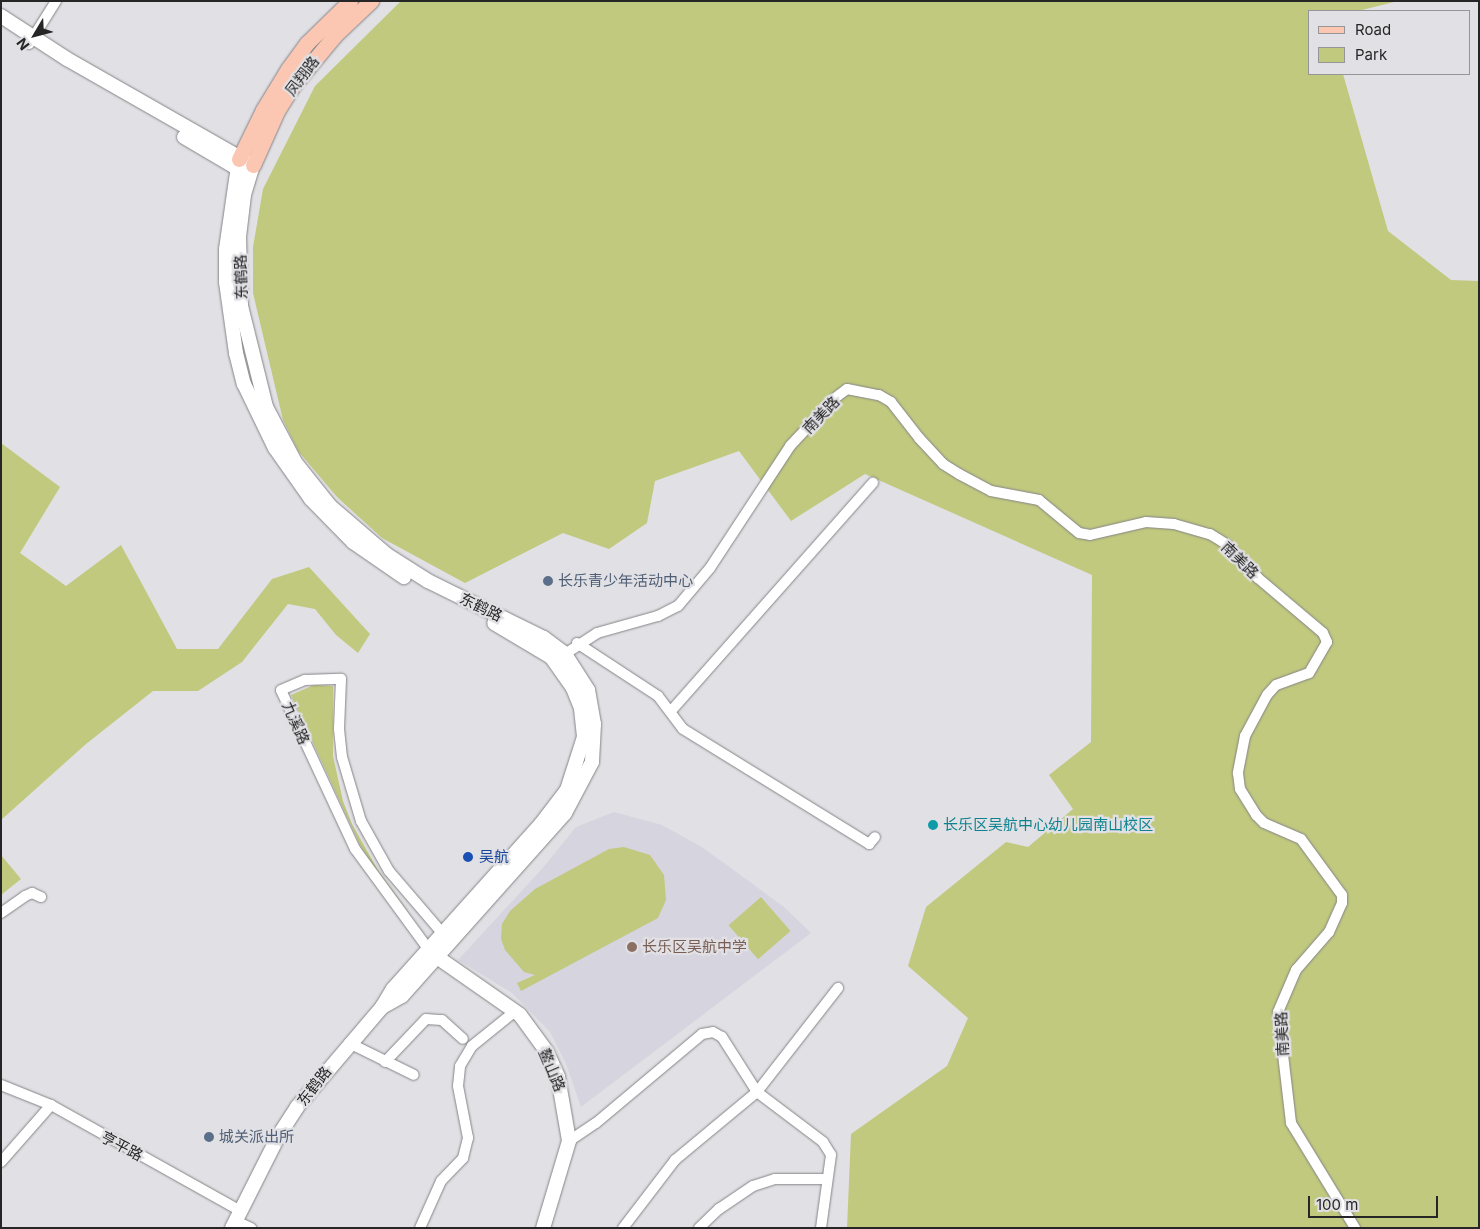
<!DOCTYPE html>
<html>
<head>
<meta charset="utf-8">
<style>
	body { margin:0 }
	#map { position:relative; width:1480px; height:1229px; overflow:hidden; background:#e1e0e4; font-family:Inter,"Noto Sans SC",sans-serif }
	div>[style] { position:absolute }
	.built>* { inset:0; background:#d6d4df }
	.green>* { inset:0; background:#c1c97e; transform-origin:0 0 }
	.roads { filter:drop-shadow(0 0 1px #858488) drop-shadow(0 0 1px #858488) }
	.street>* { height:10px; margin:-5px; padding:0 5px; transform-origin:5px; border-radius:5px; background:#fff }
	.secondary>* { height:14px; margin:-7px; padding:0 7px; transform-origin:7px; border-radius:7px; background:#fff }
	.primary>* { height:15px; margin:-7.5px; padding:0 7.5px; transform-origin:7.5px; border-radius:7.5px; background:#fbc7b3 }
	.dots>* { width:14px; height:14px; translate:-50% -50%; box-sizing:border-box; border:2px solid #e1e0e4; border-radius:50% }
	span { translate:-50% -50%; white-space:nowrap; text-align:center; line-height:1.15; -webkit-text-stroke:4.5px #e1e0e4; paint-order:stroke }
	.street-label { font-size:15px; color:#262627 }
	.service-label { font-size:15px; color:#4e5e75 }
	.left { translate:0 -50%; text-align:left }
	.culture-label { font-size:15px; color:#0d838f }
	.transit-label { font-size:15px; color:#164399 }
	.education-label { font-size:15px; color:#785e54 }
	.frame { position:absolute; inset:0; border:2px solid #262627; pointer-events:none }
	.legend { position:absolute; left:1308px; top:10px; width:162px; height:65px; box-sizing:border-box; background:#e1e0e4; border:1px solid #969698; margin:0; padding:6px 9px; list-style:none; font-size:15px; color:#262627 }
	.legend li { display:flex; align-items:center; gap:10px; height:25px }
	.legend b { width:25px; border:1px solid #969698 }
	.north { position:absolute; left:10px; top:10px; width:50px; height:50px; -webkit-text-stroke:4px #e1e0e4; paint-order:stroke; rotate:233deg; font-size:14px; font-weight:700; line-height:20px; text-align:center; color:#262627 }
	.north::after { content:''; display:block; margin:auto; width:18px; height:22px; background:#262627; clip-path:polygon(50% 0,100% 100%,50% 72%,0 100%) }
	.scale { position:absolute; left:1308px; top:1196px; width:130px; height:22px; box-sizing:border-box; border:2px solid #262627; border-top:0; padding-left:6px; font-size:15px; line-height:18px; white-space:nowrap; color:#262627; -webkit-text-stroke:4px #e1e0e4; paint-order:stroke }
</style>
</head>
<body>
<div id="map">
	<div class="built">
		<div style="clip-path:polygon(614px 812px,662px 825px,702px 847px,784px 907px,811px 933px,581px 1107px,566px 1064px,550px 1032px,512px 993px,458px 960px,541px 870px,576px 827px)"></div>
	</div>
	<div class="green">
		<div style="clip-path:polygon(401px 1px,1398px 1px,1358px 11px,1309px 11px,1309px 74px,1343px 74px,1388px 231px,1451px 280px,1479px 281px,1479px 1228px,847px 1228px,851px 1134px,947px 1066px,968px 1018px,908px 966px,926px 907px,1006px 842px,1028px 847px,1073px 809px,1049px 775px,1091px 742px,1092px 575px,865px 474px,791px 521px,739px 451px,655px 481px,647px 523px,609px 549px,563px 533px,465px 583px,382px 538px,337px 497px,298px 451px,283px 420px,253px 293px,253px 247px,263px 189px,315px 86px)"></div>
		<div style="clip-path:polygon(1px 443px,60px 487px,20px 553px,66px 586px,121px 545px,177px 649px,218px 649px,272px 579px,309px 567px,370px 634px,358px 653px,336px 635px,315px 609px,288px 604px,242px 662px,198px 691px,153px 691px,86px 744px,1px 820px)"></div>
		<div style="clip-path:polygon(314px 685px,333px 686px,333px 756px,343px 801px,352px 824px,379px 872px,410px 913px,373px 866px,360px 845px,291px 695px)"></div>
		<div style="clip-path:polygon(624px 847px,650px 855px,664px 875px,666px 900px,658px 918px,521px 991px,517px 983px,535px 975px,524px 972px,505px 950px,501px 939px,502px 924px,510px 911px,535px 889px,609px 849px)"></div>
		<div style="clip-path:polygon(1px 855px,21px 879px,1px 895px)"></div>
		<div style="left:761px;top:897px;width:45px;height:43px;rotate:49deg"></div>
	</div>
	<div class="roads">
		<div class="street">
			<div style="left:29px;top:44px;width:51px;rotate:-57.9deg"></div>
			<div style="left:577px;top:643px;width:97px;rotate:33.2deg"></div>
			<div style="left:658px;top:696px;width:41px;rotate:52.9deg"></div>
			<div style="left:683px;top:729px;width:219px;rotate:31.7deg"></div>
			<div style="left:869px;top:844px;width:9px;rotate:-49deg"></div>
			<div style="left:565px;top:654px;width:38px;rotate:-33deg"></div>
			<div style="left:597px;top:633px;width:63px;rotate:-15.6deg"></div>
			<div style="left:658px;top:616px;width:22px;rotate:-27deg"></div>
			<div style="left:678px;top:606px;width:50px;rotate:-49.9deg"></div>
			<div style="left:710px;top:568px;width:146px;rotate:-56.7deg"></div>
			<div style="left:790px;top:446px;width:66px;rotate:-46.8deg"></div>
			<div style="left:835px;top:398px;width:15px;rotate:-37deg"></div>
			<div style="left:847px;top:389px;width:33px;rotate:11deg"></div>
			<div style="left:879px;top:395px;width:14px;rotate:30deg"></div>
			<div style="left:891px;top:402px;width:46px;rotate:52.1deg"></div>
			<div style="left:919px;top:438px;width:35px;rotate:47deg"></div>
			<div style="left:943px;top:464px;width:19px;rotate:32deg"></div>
			<div style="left:959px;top:474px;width:36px;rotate:28deg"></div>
			<div style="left:991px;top:491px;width:49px;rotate:10.6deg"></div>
			<div style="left:1039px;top:500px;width:52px;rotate:39.5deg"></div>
			<div style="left:1079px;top:533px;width:11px;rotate:10deg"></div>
			<div style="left:1090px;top:535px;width:57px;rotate:-13.1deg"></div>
			<div style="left:1146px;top:522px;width:28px;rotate:4deg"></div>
			<div style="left:1174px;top:524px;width:37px;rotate:16deg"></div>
			<div style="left:1210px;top:534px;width:19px;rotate:32deg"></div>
			<div style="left:1226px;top:544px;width:47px;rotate:46.7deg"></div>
			<div style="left:1258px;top:578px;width:85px;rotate:40.2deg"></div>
			<div style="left:1323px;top:633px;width:10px;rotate:66deg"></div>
			<div style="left:1327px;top:642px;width:36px;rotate:120deg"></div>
			<div style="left:1309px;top:673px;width:35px;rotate:160deg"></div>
			<div style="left:1276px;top:685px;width:13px;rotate:132deg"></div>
			<div style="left:1267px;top:695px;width:47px;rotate:118.2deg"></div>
			<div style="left:1245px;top:736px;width:38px;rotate:101deg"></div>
			<div style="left:1238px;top:773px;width:16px;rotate:83deg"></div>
			<div style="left:1240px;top:789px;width:31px;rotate:58deg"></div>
			<div style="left:1256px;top:815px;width:11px;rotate:45deg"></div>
			<div style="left:1264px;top:823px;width:40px;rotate:23.4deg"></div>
			<div style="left:1301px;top:839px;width:69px;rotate:53.8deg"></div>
			<div style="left:1342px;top:895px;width:8px;rotate:90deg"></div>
			<div style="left:1342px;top:903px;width:32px;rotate:114deg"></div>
			<div style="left:1329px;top:932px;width:50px;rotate:131deg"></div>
			<div style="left:1296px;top:970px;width:46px;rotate:113.2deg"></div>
			<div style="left:1278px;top:1012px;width:112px;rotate:83.3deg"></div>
			<div style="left:1291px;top:1123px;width:123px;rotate:58.6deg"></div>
			<div style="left:671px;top:711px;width:305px;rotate:-48.5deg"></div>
			<div style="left:1px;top:913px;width:29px;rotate:-35deg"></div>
			<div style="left:25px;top:896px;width:8px;rotate:-23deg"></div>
			<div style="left:32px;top:893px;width:10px;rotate:24deg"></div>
			<div style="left:429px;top:950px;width:125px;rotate:-126.2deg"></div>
			<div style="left:355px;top:849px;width:175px;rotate:-115deg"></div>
			<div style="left:281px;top:690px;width:26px;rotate:-23deg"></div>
			<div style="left:305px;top:680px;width:36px;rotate:-2deg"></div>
			<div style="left:341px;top:679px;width:50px;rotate:92.3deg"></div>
			<div style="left:339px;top:729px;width:28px;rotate:84deg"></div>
			<div style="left:342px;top:757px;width:67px;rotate:73.5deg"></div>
			<div style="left:361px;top:821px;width:57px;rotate:60.8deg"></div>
			<div style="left:389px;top:871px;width:83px;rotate:49.4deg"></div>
			<div style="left:349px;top:1043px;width:72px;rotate:26.2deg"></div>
			<div style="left:385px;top:1062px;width:59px;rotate:-46.4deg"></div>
			<div style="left:426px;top:1019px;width:16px;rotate:4deg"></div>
			<div style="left:442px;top:1020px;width:28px;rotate:42deg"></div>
			<div style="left:1px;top:1085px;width:54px;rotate:21.8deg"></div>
			<div style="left:51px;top:1105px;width:218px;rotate:29.2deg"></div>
			<div style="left:569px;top:1141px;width:32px;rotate:-34deg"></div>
			<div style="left:596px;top:1123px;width:138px;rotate:-40deg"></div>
			<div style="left:702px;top:1034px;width:11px;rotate:-10deg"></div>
			<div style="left:713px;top:1032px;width:10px;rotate:29deg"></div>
			<div style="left:722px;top:1037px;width:65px;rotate:57.5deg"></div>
			<div style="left:757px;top:1092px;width:83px;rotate:37.1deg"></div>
			<div style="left:823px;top:1142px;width:15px;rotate:58deg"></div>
			<div style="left:831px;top:1155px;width:74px;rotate:97.8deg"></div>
			<div style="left:1px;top:1162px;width:76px;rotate:-48.7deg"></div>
			<div style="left:236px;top:1221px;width:17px;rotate:25deg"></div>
			<div style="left:420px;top:1228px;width:51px;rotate:-65.9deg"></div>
			<div style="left:441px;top:1181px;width:32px;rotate:-46deg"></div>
			<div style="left:463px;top:1158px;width:21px;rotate:-76deg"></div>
			<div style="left:468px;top:1138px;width:53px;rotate:-100.9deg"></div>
			<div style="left:458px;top:1086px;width:20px;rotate:-84deg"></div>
			<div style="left:460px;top:1066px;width:23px;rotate:-59deg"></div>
			<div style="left:472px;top:1046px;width:54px;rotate:-39deg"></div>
			<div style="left:623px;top:1228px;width:86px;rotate:-52.6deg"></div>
			<div style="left:675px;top:1160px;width:107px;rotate:-39.7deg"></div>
			<div style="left:757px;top:1092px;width:132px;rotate:-52.1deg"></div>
			<div style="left:699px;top:1228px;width:28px;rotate:-44deg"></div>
			<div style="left:719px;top:1209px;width:41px;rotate:-34.1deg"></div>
			<div style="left:753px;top:1186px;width:23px;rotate:-18deg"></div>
			<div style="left:775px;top:1179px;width:51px"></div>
		</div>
		<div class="secondary">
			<div style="left:1px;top:16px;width:79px;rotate:33.1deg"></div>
			<div style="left:67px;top:59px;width:214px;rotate:29.7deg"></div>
			<div style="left:253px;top:165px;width:31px;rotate:107deg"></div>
			<div style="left:244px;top:195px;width:42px;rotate:96.8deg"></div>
			<div style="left:239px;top:237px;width:69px;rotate:88.3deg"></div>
			<div style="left:241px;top:306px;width:104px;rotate:76.1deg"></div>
			<div style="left:266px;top:407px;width:62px;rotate:62.2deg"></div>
			<div style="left:295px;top:462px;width:56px;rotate:51.5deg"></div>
			<div style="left:330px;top:506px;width:75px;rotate:40.7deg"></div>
			<div style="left:387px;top:555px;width:49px;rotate:32.4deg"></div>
			<div style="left:428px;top:581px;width:129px;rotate:26.2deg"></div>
			<div style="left:544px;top:638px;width:26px;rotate:37deg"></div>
			<div style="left:565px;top:654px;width:43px;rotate:57.4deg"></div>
			<div style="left:588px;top:690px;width:35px;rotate:80deg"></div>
			<div style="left:594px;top:724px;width:38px;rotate:93deg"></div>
			<div style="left:592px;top:762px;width:58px;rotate:117.9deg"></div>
			<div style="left:565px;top:813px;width:245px;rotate:131.7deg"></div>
			<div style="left:402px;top:996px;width:23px;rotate:151deg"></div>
			<div style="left:184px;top:137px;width:71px;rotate:30.5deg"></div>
			<div style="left:239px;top:159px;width:91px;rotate:98.2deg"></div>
			<div style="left:226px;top:249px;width:33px;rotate:90deg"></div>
			<div style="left:226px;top:282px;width:72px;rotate:82deg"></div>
			<div style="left:236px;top:353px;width:32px;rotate:76deg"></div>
			<div style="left:244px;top:384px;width:71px;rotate:64.2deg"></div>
			<div style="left:275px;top:448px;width:62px;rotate:54.8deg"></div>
			<div style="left:311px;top:499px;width:60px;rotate:45.7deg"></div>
			<div style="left:353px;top:542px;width:62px;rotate:34.5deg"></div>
			<div style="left:437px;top:957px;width:101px;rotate:34.9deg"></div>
			<div style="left:520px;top:1015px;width:46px;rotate:53.9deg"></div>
			<div style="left:547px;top:1052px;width:27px;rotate:66deg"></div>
			<div style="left:558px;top:1077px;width:65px;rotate:80.2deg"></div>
			<div style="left:569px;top:1141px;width:91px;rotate:106.6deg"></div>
			<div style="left:232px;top:1228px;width:104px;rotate:-63.2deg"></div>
			<div style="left:279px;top:1135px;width:33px;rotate:-57deg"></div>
			<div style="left:297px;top:1107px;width:131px;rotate:-49.6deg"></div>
			<div style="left:382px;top:1007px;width:21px;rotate:-59deg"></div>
			<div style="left:393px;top:989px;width:222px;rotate:-48.1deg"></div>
			<div style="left:541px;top:824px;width:43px;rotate:-52.6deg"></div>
			<div style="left:567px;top:790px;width:56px;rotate:-72.2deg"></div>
			<div style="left:584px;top:737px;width:29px;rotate:-96deg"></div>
			<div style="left:581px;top:708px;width:22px;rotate:-112deg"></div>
			<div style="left:573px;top:688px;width:38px;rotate:-125deg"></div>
			<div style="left:551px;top:657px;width:66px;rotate:-149.2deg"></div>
		</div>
		<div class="primary">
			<div style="left:239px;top:159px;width:55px;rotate:-63.9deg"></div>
			<div style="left:263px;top:110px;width:48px;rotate:-58.6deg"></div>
			<div style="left:288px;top:69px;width:32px;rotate:-54deg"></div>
			<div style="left:307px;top:43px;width:60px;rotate:-44.3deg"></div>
			<div style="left:253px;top:165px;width:59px;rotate:-66deg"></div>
			<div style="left:277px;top:111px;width:28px;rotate:-58deg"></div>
			<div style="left:292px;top:87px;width:67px;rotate:-50.4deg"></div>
			<div style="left:335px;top:35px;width:50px;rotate:-43.4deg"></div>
		</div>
	</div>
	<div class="dots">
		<div style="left:548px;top:581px;background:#5c6f8a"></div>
		<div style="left:933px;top:825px;background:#0f9aa8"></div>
		<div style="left:468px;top:857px;background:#1a4fb4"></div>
		<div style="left:632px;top:947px;background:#8d6e63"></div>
		<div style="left:209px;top:1137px;background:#5c6f8a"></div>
	</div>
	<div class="street-label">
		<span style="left:302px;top:76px;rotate:-53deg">凤翔路</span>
		<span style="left:241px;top:277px;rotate:-92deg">东鹤路</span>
		<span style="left:821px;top:415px;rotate:-46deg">南美路</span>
		<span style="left:1240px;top:560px;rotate:44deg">南美路</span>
		<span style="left:481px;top:607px;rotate:26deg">东鹤路</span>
		<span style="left:296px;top:723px;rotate:66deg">九溪路</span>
		<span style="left:1282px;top:1034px;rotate:-93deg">南美路</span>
		<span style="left:552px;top:1070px;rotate:67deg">鳌山路</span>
		<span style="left:314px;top:1086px;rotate:-52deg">东鹤路</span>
		<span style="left:122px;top:1146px;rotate:28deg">亨平路</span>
	</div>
	<div class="service-label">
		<span class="left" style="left:558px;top:581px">长乐青少年活动中心</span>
		<span class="left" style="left:219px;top:1137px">城关派出所</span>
	</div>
	<div class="culture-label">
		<span class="left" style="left:943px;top:825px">长乐区吴航中心幼儿园南山校区</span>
	</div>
	<div class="transit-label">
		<span class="left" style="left:479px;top:857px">吴航</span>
	</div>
	<div class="education-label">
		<span class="left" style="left:642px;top:947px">长乐区吴航中学</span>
	</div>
	<div class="frame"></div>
	<ul class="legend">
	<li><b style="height:6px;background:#fbc7b3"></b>Road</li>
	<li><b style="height:14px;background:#c1c97e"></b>Park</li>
	</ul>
	<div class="north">N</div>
	<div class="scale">100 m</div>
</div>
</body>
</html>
